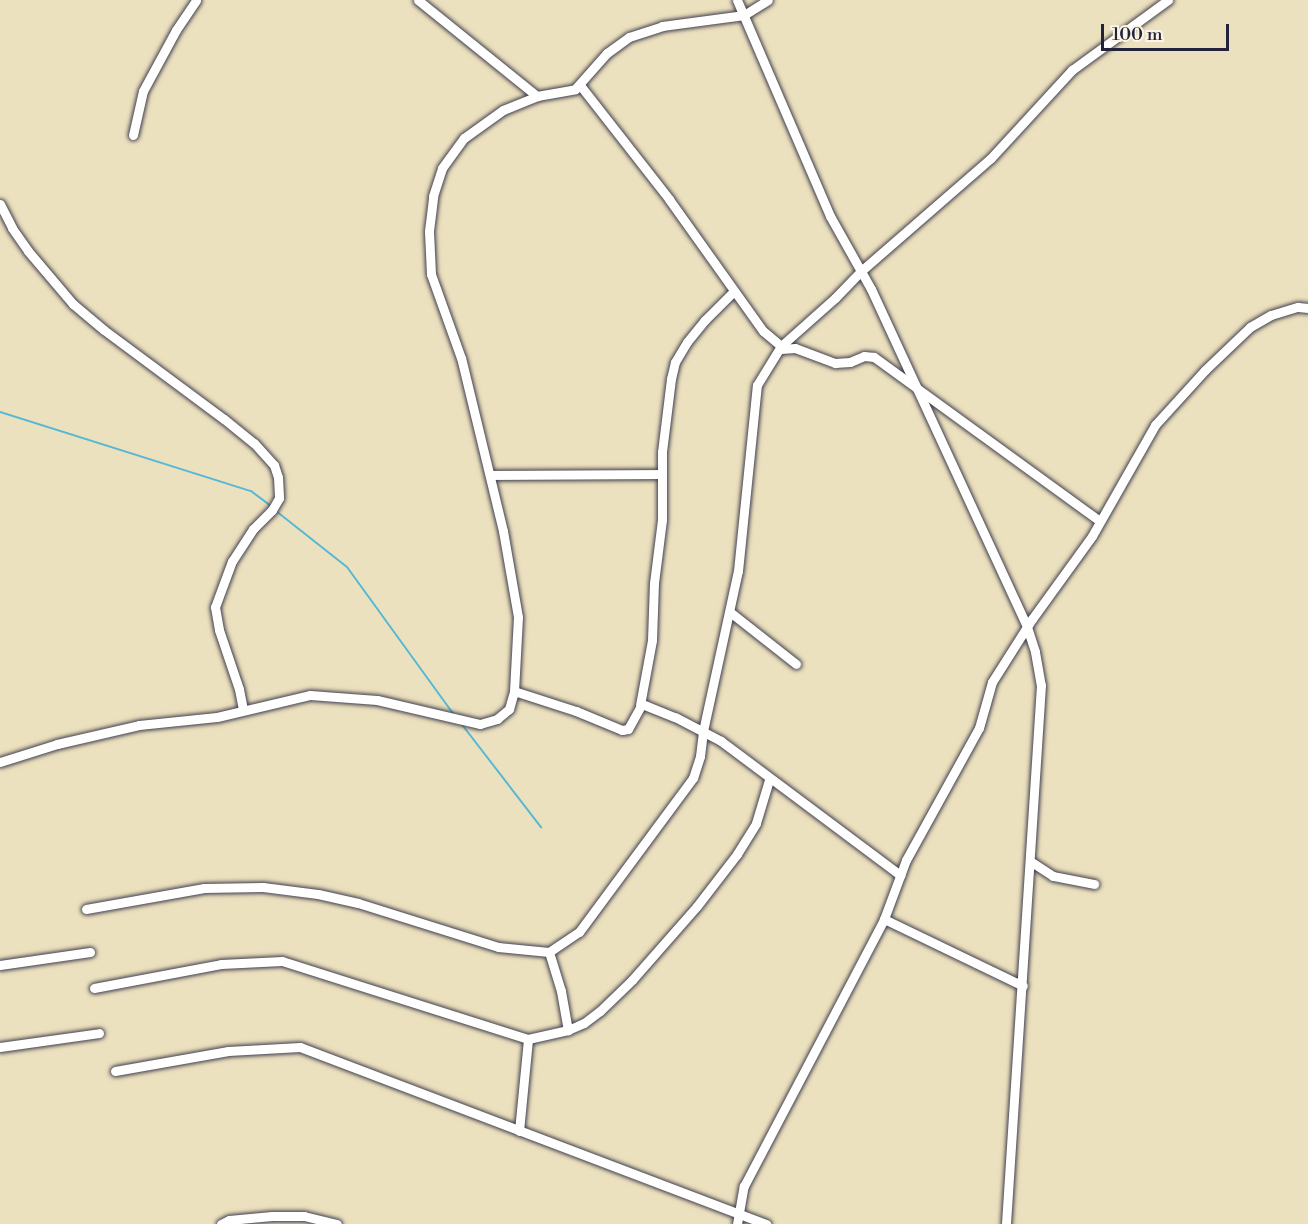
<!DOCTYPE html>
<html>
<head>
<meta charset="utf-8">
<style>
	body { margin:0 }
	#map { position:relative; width:1308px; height:1224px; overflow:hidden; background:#ece1be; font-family:"Libre Bodoni",serif }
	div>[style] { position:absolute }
	.stream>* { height:2px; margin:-1px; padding:0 1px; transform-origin:1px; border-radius:1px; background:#56b8d4 }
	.roads { filter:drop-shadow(0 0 2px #403f4f) drop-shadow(0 0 2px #403f4f) }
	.minor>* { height:9px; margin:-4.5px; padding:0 4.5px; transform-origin:4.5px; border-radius:4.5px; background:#fff }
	span { translate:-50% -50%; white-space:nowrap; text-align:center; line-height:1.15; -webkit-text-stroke:5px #fcf5e5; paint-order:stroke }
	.scale { position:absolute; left:1101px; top:24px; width:128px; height:27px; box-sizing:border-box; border:3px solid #22223b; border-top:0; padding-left:8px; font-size:18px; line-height:21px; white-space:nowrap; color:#22223b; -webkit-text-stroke:4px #fcf5e5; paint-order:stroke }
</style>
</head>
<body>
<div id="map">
	<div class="stream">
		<div style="left:0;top:412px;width:263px;rotate:17.5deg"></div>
		<div style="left:251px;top:491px;width:26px;rotate:37deg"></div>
		<div style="left:276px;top:511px;width:90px;rotate:38.3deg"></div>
		<div style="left:347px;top:567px;width:183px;rotate:54.1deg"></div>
		<div style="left:460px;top:722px;width:133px;rotate:52.4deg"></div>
	</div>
	<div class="roads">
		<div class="minor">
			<div style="left:418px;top:0;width:153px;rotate:38.9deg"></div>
			<div style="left:737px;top:0;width:235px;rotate:66.7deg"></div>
			<div style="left:830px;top:216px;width:84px;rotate:60.7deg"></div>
			<div style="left:871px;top:289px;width:372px;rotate:65.2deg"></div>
			<div style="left:1027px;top:627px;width:26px;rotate:72deg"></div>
			<div style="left:1035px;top:652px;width:34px;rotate:80deg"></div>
			<div style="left:1041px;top:685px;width:540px;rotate:93.72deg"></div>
			<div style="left:133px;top:135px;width:45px;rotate:-77.2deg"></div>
			<div style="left:143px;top:91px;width:69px;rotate:-61.6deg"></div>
			<div style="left:176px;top:30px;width:36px;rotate:-56deg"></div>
			<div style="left:0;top:204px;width:27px;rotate:63deg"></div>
			<div style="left:12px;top:228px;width:28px;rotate:55deg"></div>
			<div style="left:28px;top:251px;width:70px;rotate:49.7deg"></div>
			<div style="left:73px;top:304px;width:40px;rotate:40deg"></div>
			<div style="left:104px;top:330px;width:149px;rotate:36.6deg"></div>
			<div style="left:224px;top:419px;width:38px;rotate:39deg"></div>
			<div style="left:254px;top:443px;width:30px;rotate:48deg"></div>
			<div style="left:274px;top:465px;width:13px;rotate:72deg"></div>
			<div style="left:278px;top:477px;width:21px;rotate:87deg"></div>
			<div style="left:279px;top:498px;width:14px;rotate:120deg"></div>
			<div style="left:272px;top:510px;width:27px;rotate:135deg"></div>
			<div style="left:253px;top:529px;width:38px;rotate:123deg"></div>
			<div style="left:232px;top:561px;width:49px;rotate:110.3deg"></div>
			<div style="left:215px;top:607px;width:23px;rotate:80deg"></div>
			<div style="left:219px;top:630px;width:62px;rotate:71.3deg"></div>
			<div style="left:239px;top:689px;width:21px;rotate:79deg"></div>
			<div style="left:781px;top:346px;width:72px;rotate:-41.6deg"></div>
			<div style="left:835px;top:298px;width:37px;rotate:-46deg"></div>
			<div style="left:861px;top:271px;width:172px;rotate:-41deg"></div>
			<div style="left:991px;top:158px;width:120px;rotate:-47.4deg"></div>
			<div style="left:1072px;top:70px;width:119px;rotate:-36.1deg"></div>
			<div style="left:781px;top:349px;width:14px;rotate:-4deg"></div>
			<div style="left:795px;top:348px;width:43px;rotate:20.6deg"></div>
			<div style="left:835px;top:363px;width:15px;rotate:-4deg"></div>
			<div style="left:850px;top:362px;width:15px;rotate:-23deg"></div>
			<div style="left:864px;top:356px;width:10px;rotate:6deg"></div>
			<div style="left:874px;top:357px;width:279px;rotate:36deg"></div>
			<div style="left:491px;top:475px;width:171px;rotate:-0.3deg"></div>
			<div style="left:730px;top:612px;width:84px;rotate:38.2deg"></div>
			<div style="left:514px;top:691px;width:65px;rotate:17.9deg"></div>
			<div style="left:576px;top:711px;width:50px;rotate:22.4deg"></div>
			<div style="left:622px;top:730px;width:6px;rotate:-9deg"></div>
			<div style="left:628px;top:729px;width:29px;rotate:-61deg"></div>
			<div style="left:642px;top:704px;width:35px;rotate:22deg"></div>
			<div style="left:675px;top:717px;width:52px;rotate:27.6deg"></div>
			<div style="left:721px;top:741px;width:224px;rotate:36.8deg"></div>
			<div style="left:640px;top:705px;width:66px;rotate:-79.5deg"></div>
			<div style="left:652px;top:640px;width:57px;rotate:-88deg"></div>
			<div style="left:654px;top:583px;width:64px;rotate:-82.8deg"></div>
			<div style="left:662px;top:520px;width:68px;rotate:-90deg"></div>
			<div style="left:662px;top:452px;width:74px;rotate:-83deg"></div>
			<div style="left:671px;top:379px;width:17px;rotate:-77deg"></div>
			<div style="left:675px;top:362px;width:23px;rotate:-59deg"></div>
			<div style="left:687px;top:342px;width:28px;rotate:-51deg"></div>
			<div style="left:705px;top:320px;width:41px;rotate:-45deg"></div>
			<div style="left:0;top:762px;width:60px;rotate:-17.5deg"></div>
			<div style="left:57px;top:744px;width:84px;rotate:-13deg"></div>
			<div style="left:139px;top:725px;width:78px;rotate:-5.9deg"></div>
			<div style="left:217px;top:717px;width:96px;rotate:-13.3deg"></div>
			<div style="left:310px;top:695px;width:67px;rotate:4.3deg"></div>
			<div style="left:377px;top:700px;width:106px;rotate:13.1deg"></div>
			<div style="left:480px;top:724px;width:18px;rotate:-16deg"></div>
			<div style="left:497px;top:719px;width:16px;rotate:-40deg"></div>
			<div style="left:509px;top:709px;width:19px;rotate:-74deg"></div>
			<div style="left:514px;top:691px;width:74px;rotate:-86.9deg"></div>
			<div style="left:518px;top:617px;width:87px;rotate:-99.9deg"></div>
			<div style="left:503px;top:531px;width:178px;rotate:-103.6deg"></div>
			<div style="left:461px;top:358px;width:89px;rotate:-109.7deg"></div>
			<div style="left:431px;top:274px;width:43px;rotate:-92.7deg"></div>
			<div style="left:429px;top:231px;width:35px;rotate:-83deg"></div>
			<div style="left:433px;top:196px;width:29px;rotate:-72deg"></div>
			<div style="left:442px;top:168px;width:37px;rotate:-54deg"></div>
			<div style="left:464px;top:138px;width:48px;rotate:-35.7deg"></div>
			<div style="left:503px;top:110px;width:37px;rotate:-22deg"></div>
			<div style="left:537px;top:96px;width:39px;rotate:-10deg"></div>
			<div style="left:575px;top:89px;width:48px;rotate:-48.4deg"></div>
			<div style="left:607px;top:53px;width:27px;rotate:-36deg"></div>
			<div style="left:629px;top:37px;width:35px;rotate:-18deg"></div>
			<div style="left:662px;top:26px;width:83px;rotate:-7.6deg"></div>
			<div style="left:744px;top:15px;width:28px;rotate:-32deg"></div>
			<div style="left:1030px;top:861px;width:27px;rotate:33deg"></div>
			<div style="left:1053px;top:876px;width:42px;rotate:11deg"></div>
			<div style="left:86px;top:909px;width:120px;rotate:-10.1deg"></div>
			<div style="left:204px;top:888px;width:59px;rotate:-1deg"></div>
			<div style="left:263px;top:887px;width:55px;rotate:7.3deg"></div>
			<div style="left:318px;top:894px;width:41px;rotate:12.7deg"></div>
			<div style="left:358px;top:903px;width:147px;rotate:17.4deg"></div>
			<div style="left:498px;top:947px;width:51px;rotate:5.6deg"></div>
			<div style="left:549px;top:952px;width:36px;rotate:-34deg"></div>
			<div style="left:579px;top:932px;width:192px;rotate:-53.5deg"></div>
			<div style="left:693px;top:778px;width:23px;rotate:-72deg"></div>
			<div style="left:700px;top:756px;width:25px;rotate:-83deg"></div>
			<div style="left:703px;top:731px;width:164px;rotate:-77.7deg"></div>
			<div style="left:738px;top:571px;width:187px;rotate:-84.2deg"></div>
			<div style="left:757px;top:385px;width:46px;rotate:-58.4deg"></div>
			<div style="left:781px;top:346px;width:23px;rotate:-140deg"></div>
			<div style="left:763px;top:331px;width:162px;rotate:-125.5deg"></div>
			<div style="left:669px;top:199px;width:145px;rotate:-128deg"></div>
			<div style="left:884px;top:919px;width:154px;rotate:25.7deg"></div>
			<div style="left:549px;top:952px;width:41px;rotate:72.9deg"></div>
			<div style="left:561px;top:991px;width:40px;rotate:80deg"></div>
			<div style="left:0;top:965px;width:91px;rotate:-8.2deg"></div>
			<div style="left:94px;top:988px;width:129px;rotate:-10.7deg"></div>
			<div style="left:221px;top:964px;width:61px;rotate:-2.8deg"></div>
			<div style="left:282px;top:961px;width:258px;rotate:17.6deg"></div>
			<div style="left:528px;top:1039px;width:41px;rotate:-12.7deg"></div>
			<div style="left:568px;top:1030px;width:17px;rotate:-24deg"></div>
			<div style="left:584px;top:1023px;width:20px;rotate:-37deg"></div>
			<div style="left:600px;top:1011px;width:45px;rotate:-44.1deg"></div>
			<div style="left:632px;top:980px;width:98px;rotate:-48.7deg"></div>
			<div style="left:697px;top:906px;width:66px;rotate:-52.4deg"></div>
			<div style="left:737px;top:854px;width:36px;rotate:-58deg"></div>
			<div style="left:756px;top:823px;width:45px;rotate:-73.2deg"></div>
			<div style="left:0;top:1047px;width:100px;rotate:-8deg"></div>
			<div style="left:115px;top:1071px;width:115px;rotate:-10deg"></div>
			<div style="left:228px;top:1051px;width:72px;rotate:-3.2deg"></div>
			<div style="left:300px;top:1047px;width:499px;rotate:20.8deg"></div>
			<div style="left:519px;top:1131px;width:92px;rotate:-84.4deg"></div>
			<div style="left:221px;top:1224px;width:9px;rotate:-27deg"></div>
			<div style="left:229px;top:1220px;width:43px;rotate:-5.3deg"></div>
			<div style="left:272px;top:1216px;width:32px"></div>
			<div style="left:304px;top:1216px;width:34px;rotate:14deg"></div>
			<div style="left:737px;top:1224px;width:39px;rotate:-80deg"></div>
			<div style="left:744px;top:1186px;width:301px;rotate:-62.3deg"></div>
			<div style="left:884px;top:919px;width:63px;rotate:-69.6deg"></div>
			<div style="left:906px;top:860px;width:151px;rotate:-61.1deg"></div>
			<div style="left:979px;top:728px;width:48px;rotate:-74.2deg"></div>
			<div style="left:992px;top:682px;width:75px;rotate:-57.6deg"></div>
			<div style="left:1032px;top:619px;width:102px;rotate:-54.1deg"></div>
			<div style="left:1092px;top:536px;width:128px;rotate:-60.4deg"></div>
			<div style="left:1155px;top:425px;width:74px;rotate:-47.7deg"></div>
			<div style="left:1205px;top:370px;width:62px;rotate:-43.7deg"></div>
			<div style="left:1250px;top:327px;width:24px;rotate:-30deg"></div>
			<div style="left:1271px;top:315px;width:28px;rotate:-17deg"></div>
			<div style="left:1298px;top:307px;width:10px;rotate:6deg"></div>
		</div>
	</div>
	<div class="scale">100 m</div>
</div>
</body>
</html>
